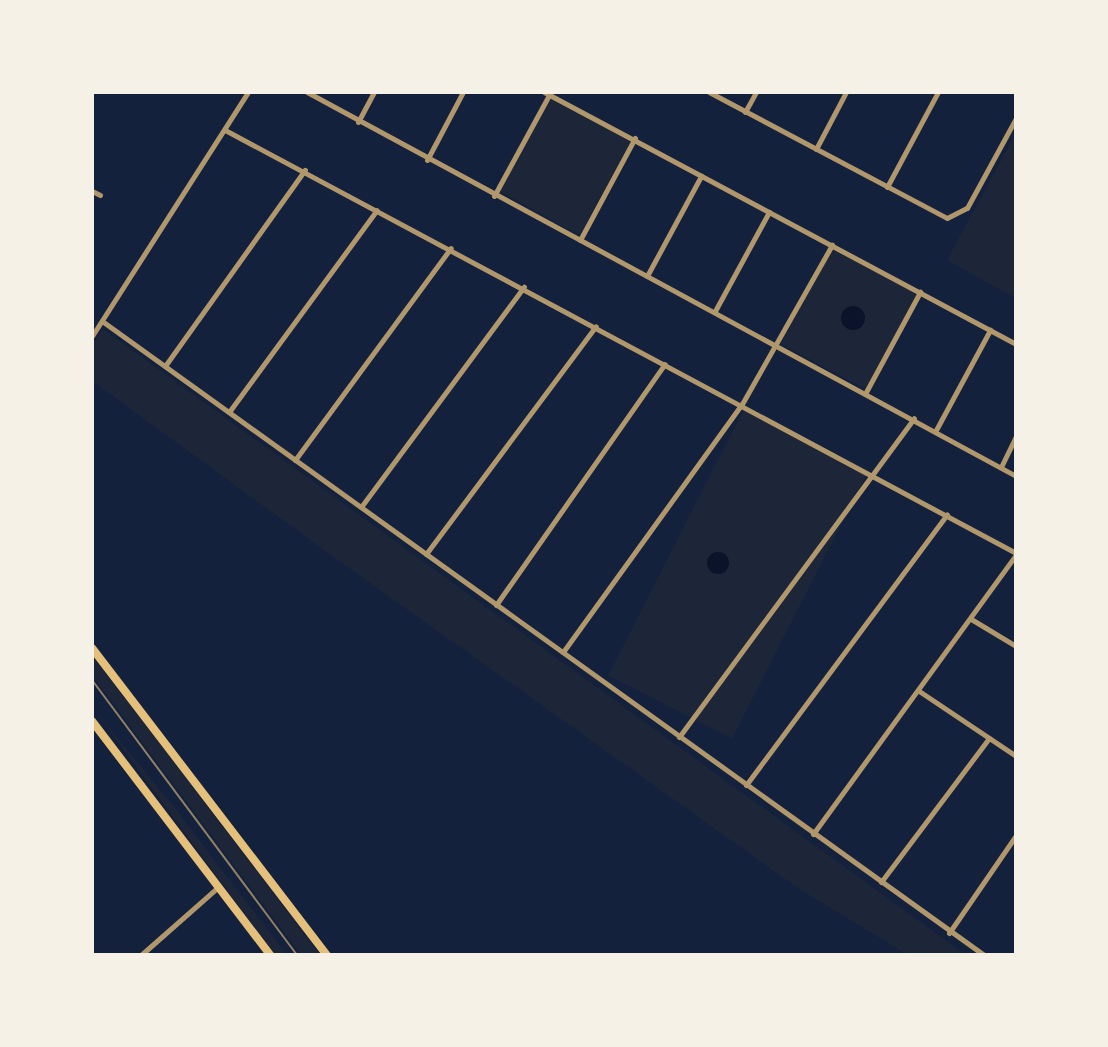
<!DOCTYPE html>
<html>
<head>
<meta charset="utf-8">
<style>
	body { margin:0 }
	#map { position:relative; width:1108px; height:1047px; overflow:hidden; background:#14213d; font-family:Barlow,sans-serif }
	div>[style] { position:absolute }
	.green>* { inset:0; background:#1d2539; transform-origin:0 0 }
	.water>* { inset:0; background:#0b132b }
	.round { border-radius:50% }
	.minor>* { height:5px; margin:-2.5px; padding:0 2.5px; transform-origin:2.5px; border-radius:2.5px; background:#b1986c }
	.secondary>* { height:8px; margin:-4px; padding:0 4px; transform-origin:4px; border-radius:4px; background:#e5c07b }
	.tram>* { height:2px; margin:-1px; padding:0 1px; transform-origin:1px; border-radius:1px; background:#918062 }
	span { translate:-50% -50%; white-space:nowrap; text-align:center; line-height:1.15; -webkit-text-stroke:6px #f6f1e7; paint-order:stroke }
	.frame { position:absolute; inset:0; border:94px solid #f6f1e7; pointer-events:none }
</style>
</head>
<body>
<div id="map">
	<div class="green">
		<div style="left:553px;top:95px;width:91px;height:110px;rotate:29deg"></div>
		<div style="clip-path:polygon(1016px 133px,1016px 292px,1013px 297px,947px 260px)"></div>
		<div style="left:833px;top:246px;width:98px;height:111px;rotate:28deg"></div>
		<div style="clip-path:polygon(103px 329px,966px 955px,908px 955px,799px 889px,310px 540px,92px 381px,92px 345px)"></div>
		<div style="left:744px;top:409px;width:139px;height:299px;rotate:27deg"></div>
		<div style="clip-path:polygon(92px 656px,143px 722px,320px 955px,301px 955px,92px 675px)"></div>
		<div style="clip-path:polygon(92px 707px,171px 803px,287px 955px,275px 955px)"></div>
	</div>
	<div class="water">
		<div class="round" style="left:841px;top:306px;width:24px;height:24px"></div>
		<div class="round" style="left:707px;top:552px;width:22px;height:22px"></div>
	</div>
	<div class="minor">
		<div style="left:307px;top:92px;width:806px;rotate:28.44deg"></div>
		<div style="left:544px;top:92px;width:535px;rotate:28.1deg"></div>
		<div style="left:709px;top:92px;width:269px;rotate:27.9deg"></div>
		<div style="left:947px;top:218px;width:22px;rotate:-27deg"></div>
		<div style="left:967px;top:208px;width:102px;rotate:-61.4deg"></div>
		<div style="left:745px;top:112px;width:23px;rotate:-61deg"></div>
		<div style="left:358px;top:122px;width:34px;rotate:-62deg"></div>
		<div style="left:225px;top:130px;width:897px;rotate:28.14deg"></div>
		<div style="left:816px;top:149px;width:64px;rotate:-62.2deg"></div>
		<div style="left:427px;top:160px;width:77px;rotate:-62.1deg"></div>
		<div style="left:887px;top:187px;width:108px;rotate:-61.8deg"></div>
		<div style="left:92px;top:191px;width:9px;rotate:27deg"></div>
		<div style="left:494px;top:196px;width:115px;rotate:-61.4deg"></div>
		<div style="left:580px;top:240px;width:116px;rotate:-61.7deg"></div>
		<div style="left:647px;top:276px;width:114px;rotate:-61.6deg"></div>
		<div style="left:715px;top:311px;width:113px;rotate:-61.4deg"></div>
		<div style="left:102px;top:321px;width:1086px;rotate:35.71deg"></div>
		<div style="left:92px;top:336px;width:290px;rotate:-57.4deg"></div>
		<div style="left:165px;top:366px;width:241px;rotate:-54.5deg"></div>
		<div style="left:866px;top:392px;width:114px;rotate:-61.6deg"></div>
		<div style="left:229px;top:412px;width:250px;rotate:-53.8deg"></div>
		<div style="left:936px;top:430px;width:114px;rotate:-61.6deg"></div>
		<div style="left:295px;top:460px;width:263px;rotate:-53.7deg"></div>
		<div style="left:1001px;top:467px;width:34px;rotate:-64deg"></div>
		<div style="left:361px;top:507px;width:274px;rotate:-53.5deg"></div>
		<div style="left:426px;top:554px;width:284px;rotate:-53.3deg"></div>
		<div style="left:496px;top:605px;width:294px;rotate:-55deg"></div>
		<div style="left:971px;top:619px;width:52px;rotate:31deg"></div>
		<div style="left:563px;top:652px;width:306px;rotate:-54.2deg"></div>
		<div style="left:742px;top:404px;width:183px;rotate:-60.5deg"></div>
		<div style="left:919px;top:691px;width:117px;rotate:33.8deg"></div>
		<div style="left:679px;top:737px;width:396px;rotate:-53.6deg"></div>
		<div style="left:746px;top:785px;width:337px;rotate:-53.4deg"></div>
		<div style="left:813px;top:834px;width:345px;rotate:-54deg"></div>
		<div style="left:881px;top:882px;width:180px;rotate:-53.1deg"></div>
		<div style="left:949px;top:933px;width:119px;rotate:-55.6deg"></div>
		<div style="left:141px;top:955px;width:103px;rotate:-41.4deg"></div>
	</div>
	<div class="secondary">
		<div style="left:92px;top:648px;width:387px;rotate:52.6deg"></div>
		<div style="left:92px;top:721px;width:294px;rotate:52.7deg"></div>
	</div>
	<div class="tram">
		<div style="left:92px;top:680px;width:343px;rotate:53.3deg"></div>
	</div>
	<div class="frame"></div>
</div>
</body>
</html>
